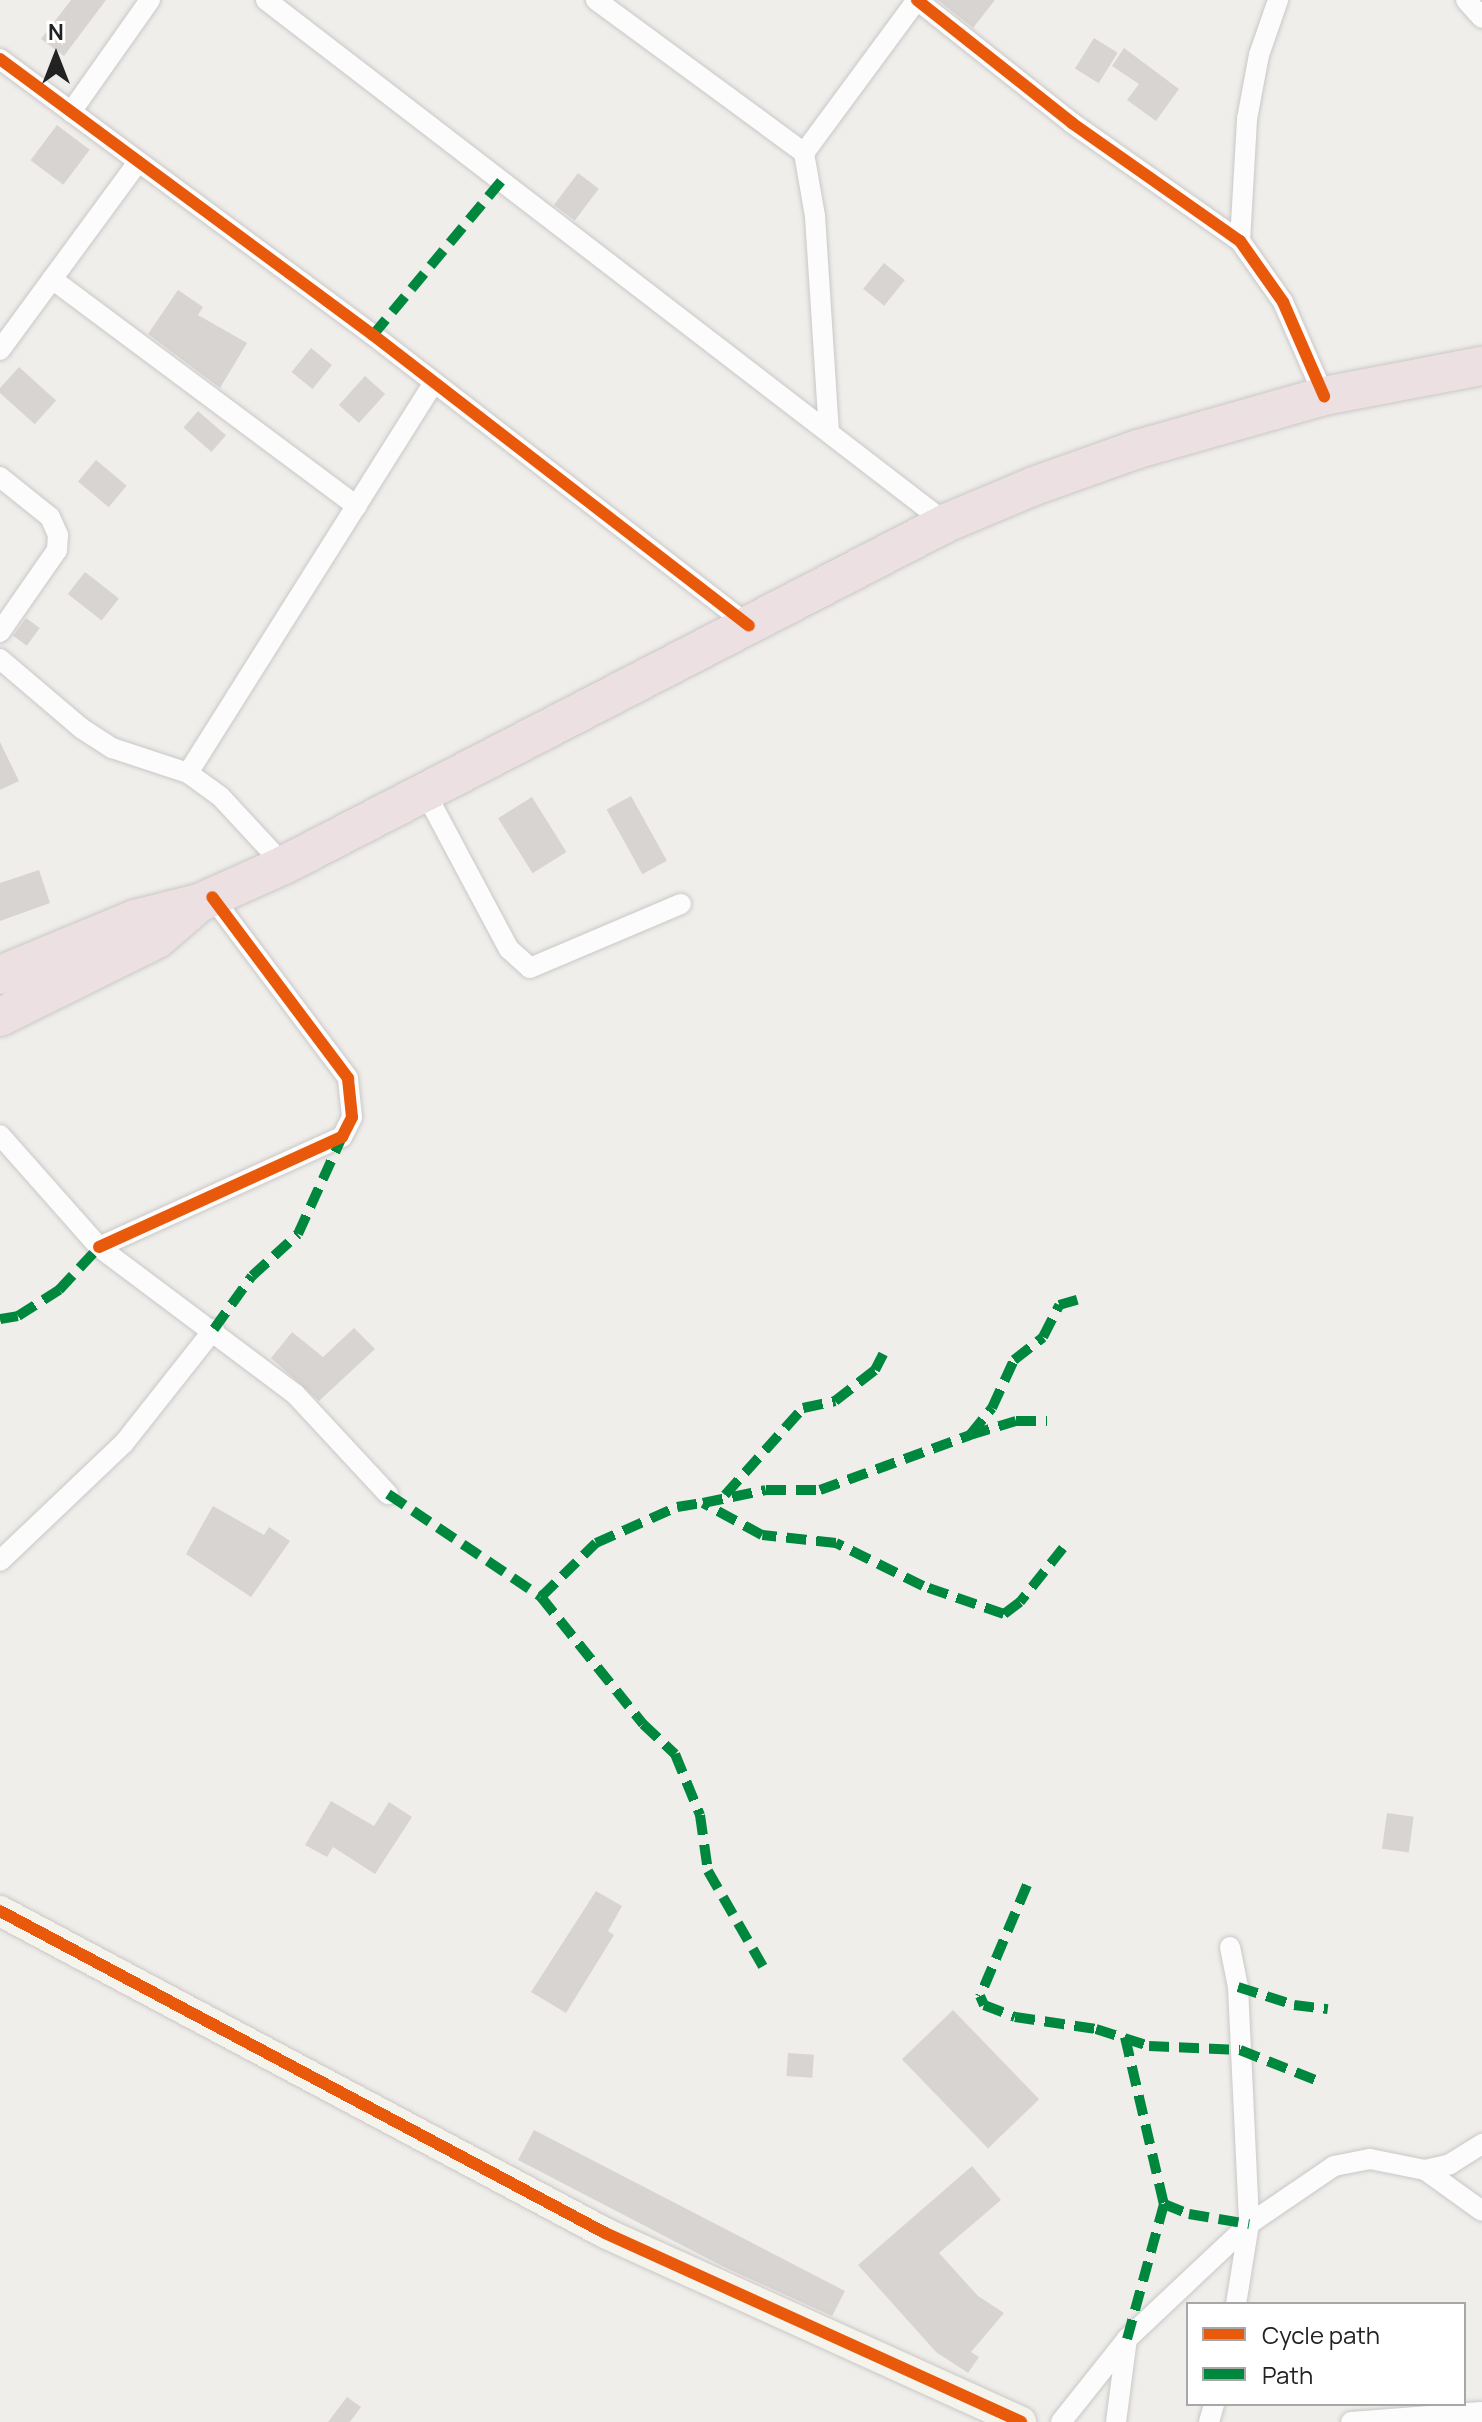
<!DOCTYPE html>
<html>
<head>
<meta charset="utf-8">
<style>
	body { margin:0 }
	#map { position:relative; width:1482px; height:2422px; overflow:hidden; background:#f0eeeb; font-family:Manrope,sans-serif }
	div>[style] { position:absolute }
	.building>* { inset:0; background:#d7d4d2; transform-origin:0 0 }
	.roads { filter:drop-shadow(0 0 2px #c9c8c7) drop-shadow(0 0 2px #c9c8c7) }
	.street>* { height:20px; margin:-10px; padding:0 10px; transform-origin:10px; border-radius:10px; background:#fdfcfc }
	.secondary>* { height:30px; margin:-15px; padding:0 15px; transform-origin:15px; border-radius:15px; background:#f4f4ed }
	.highway>* { height:38px; margin:-19px; padding:0 19px; transform-origin:19px; border-radius:19px; background:#ece0e2 }
	.quiet>* { height:10px; margin-top:-5px; transform-origin:0; background:repeating-linear-gradient(90deg,#00873e 0 20px,transparent 0 30px) }
	.cycleway>* { height:12px; margin:-6px; padding:0 6px; transform-origin:6px; border-radius:6px; background:#e8590c }
	span { translate:-50% -50%; white-space:nowrap; text-align:center; line-height:1.15; -webkit-text-stroke:6px #fff; paint-order:stroke }
	.legend { position:absolute; left:1186px; top:2302px; width:280px; height:104px; box-sizing:border-box; background:#fff; border:2px solid #a7a7a7; margin:0; padding:10px 14px; list-style:none; font-size:24px; color:#222 }
	.legend li { display:flex; align-items:center; gap:16px; height:40px }
	.legend b { width:40px; border:2px solid #a7a7a7 }
	.north { position:absolute; left:16px; top:16px; width:80px; height:80px; -webkit-text-stroke:6px #fff; paint-order:stroke; rotate:0deg; font-size:22px; font-weight:700; line-height:32px; text-align:center; color:#222 }
	.north::after { content:''; display:block; margin:auto; width:28px; height:36px; background:#222; clip-path:polygon(50% 0,100% 100%,50% 72%,0 100%) }
</style>
</head>
<body>
<div id="map">
	<div class="building">
		<div style="clip-path:polygon(71px 0,106px 0,64px 56px,41px 39px)"></div>
		<div style="clip-path:polygon(938px 0,995px 0,973px 28px)"></div>
		<div style="left:1094px;top:38px;width:28px;height:36px;rotate:32deg"></div>
		<div style="clip-path:polygon(1124px 48px,1179px 89px,1156px 121px,1127px 100px,1139px 84px,1112px 66px)"></div>
		<div style="left:57px;top:125px;width:41px;height:44px;rotate:37deg"></div>
		<div style="left:578px;top:173px;width:26px;height:40px;rotate:37deg"></div>
		<div style="left:884px;top:263px;width:27px;height:33px;rotate:39deg"></div>
		<div style="clip-path:polygon(178px 290px,203px 307px,198px 315px,247px 343px,220px 388px,148px 334px)"></div>
		<div style="left:311px;top:348px;width:27px;height:31px;rotate:39deg"></div>
		<div style="left:19px;top:367px;width:50px;height:32px;rotate:42deg"></div>
		<div style="left:365px;top:376px;width:27px;height:39px;rotate:42deg"></div>
		<div style="left:198px;top:411px;width:37px;height:22px;rotate:41deg"></div>
		<div style="left:96px;top:460px;width:40px;height:28px;rotate:40deg"></div>
		<div style="left:85px;top:572px;width:43px;height:28px;rotate:38deg"></div>
		<div style="left:26px;top:618px;width:17px;height:22px;rotate:36deg"></div>
		<div style="clip-path:polygon(0 742px,19px 781px,0 790px)"></div>
		<div style="left:631px;top:796px;width:74px;height:28px;rotate:61deg"></div>
		<div style="left:532px;top:797px;width:65px;height:40px;rotate:58deg"></div>
		<div style="clip-path:polygon(39px 870px,50px 903px,0 921px,0 883px)"></div>
		<div style="clip-path:polygon(354px 1328px,375px 1349px,319px 1401px,271px 1358px,292px 1332px,323px 1357px)"></div>
		<div style="clip-path:polygon(213px 1506px,264px 1535px,269px 1527px,290px 1541px,251px 1597px,186px 1554px)"></div>
		<div style="clip-path:polygon(331px 1801px,374px 1826px,389px 1802px,412px 1817px,375px 1874px,333px 1847px,327px 1857px,305px 1845px)"></div>
		<div style="left:1387px;top:1813px;width:27px;height:36px;rotate:8deg"></div>
		<div style="clip-path:polygon(596px 1891px,622px 1906px,608px 1931px,614px 1935px,566px 2013px,531px 1992px)"></div>
		<div style="left:953px;top:2010px;width:124px;height:71px;rotate:46deg"></div>
		<div style="left:788px;top:2053px;width:26px;height:23px;rotate:4deg"></div>
		<div style="clip-path:polygon(534px 2130px,845px 2291px,832px 2316px,724px 2267px,518px 2160px)"></div>
		<div style="clip-path:polygon(972px 2166px,1001px 2200px,939px 2253px,978px 2296px,1004px 2313px,971px 2352px,979px 2357px,968px 2373px,936px 2352px,858px 2265px)"></div>
		<div style="clip-path:polygon(347px 2397px,361px 2407px,350px 2422px,328px 2422px)"></div>
	</div>
	<div class="roads">
		<div class="street">
			<div style="left:266px;top:0;width:858px;rotate:37.56deg"></div>
			<div style="left:596px;top:0;width:258px;rotate:36.3deg"></div>
			<div style="left:804px;top:153px;width:64px;rotate:80.1deg"></div>
			<div style="left:815px;top:216px;width:214px;rotate:86.3deg"></div>
			<div style="left:917px;top:0;width:198px;rotate:38.4deg"></div>
			<div style="left:1072px;top:123px;width:205px;rotate:35.1deg"></div>
			<div style="left:1240px;top:241px;width:75px;rotate:54.8deg"></div>
			<div style="left:1283px;top:302px;width:103px;rotate:66.4deg"></div>
			<div style="left:1466px;top:0;width:24px;rotate:48deg"></div>
			<div style="left:0;top:59px;width:464px;rotate:36.5deg"></div>
			<div style="left:373px;top:335px;width:475px;rotate:37.7deg"></div>
			<div style="left:71px;top:112px;width:137px;rotate:-54.8deg"></div>
			<div style="left:804px;top:153px;width:190px;rotate:-53.6deg"></div>
			<div style="left:1240px;top:241px;width:122px;rotate:-86.7deg"></div>
			<div style="left:1247px;top:119px;width:65px;rotate:-79.4deg"></div>
			<div style="left:1259px;top:55px;width:58px;rotate:-70.9deg"></div>
			<div style="left:52px;top:279px;width:380px;rotate:36.7deg"></div>
			<div style="left:0;top:350px;width:233px;rotate:-53.7deg"></div>
			<div style="left:0;top:477px;width:64px;rotate:38.7deg"></div>
			<div style="left:50px;top:517px;width:20px;rotate:66deg"></div>
			<div style="left:58px;top:535px;width:15px;rotate:94deg"></div>
			<div style="left:57px;top:550px;width:100px;rotate:124.8deg"></div>
			<div style="left:0;top:659px;width:106px;rotate:40.4deg"></div>
			<div style="left:81px;top:728px;width:37px;rotate:33deg"></div>
			<div style="left:112px;top:748px;width:80px;rotate:18.2deg"></div>
			<div style="left:188px;top:773px;width:39px;rotate:36deg"></div>
			<div style="left:220px;top:796px;width:94px;rotate:47.2deg"></div>
			<div style="left:188px;top:773px;width:460px;rotate:-57.8deg"></div>
			<div style="left:425px;top:792px;width:178px;rotate:61.9deg"></div>
			<div style="left:509px;top:949px;width:28px;rotate:42deg"></div>
			<div style="left:530px;top:968px;width:164px;rotate:-23deg"></div>
			<div style="left:0;top:1135px;width:149px;rotate:48.5deg"></div>
			<div style="left:99px;top:1247px;width:245px;rotate:36.9deg"></div>
			<div style="left:295px;top:1394px;width:137px;rotate:47.1deg"></div>
			<div style="left:99px;top:1247px;width:267px;rotate:-24.4deg"></div>
			<div style="left:342px;top:1137px;width:22px;rotate:-63deg"></div>
			<div style="left:352px;top:1117px;width:39px;rotate:-96deg"></div>
			<div style="left:348px;top:1078px;width:226px;rotate:-126.9deg"></div>
			<div style="left:0;top:1561px;width:171px;rotate:-43.6deg"></div>
			<div style="left:124px;top:1443px;width:145px;rotate:-51.7deg"></div>
			<div style="left:1230px;top:1947px;width:41px;rotate:78.7deg"></div>
			<div style="left:1238px;top:1987px;width:237px;rotate:87.3deg"></div>
			<div style="left:1249px;top:2224px;width:81px;rotate:99.2deg"></div>
			<div style="left:1425px;top:2170px;width:70px;rotate:35.7deg"></div>
			<div style="left:1061px;top:2422px;width:106px;rotate:-51.5deg"></div>
			<div style="left:1127px;top:2339px;width:168px;rotate:-43.3deg"></div>
			<div style="left:1249px;top:2224px;width:103px;rotate:-34.3deg"></div>
			<div style="left:1334px;top:2166px;width:37px;rotate:-11deg"></div>
			<div style="left:1370px;top:2159px;width:56px;rotate:11.3deg"></div>
			<div style="left:1425px;top:2170px;width:26px;rotate:-13deg"></div>
			<div style="left:1450px;top:2164px;width:38px;rotate:-32deg"></div>
			<div style="left:1116px;top:2422px;width:84px;rotate:-82.5deg"></div>
			<div style="left:1209px;top:2422px;width:19px;rotate:-74deg"></div>
			<div style="left:1351px;top:2422px;width:131px;rotate:-4.4deg"></div>
		</div>
		<div class="secondary">
			<div style="left:0;top:1911px;width:685px;rotate:28.02deg"></div>
			<div style="left:605px;top:2233px;width:457px;rotate:24.4deg"></div>
		</div>
		<div class="highway">
			<div style="left:0;top:975px;width:146px;rotate:-22.5deg"></div>
			<div style="left:135px;top:919px;width:66px;rotate:-14deg"></div>
			<div style="left:199px;top:903px;width:93px;rotate:-24.1deg"></div>
			<div style="left:284px;top:865px;width:745px;rotate:-27.32deg"></div>
			<div style="left:946px;top:523px;width:95px;rotate:-22.8deg"></div>
			<div style="left:1034px;top:486px;width:110px;rotate:-19.6deg"></div>
			<div style="left:1138px;top:449px;width:193px;rotate:-15.9deg"></div>
			<div style="left:1324px;top:396px;width:161px;rotate:-10.8deg"></div>
			<div style="left:0;top:1017px;width:175px;rotate:-26.4deg"></div>
			<div style="left:157px;top:939px;width:46px;rotate:-40.6deg"></div>
		</div>
	</div>
	<div class="quiet">
		<div style="left:373px;top:335px;width:203px;rotate:-50.2deg"></div>
		<div style="left:0;top:1319px;width:18px;rotate:-9deg"></div>
		<div style="left:18px;top:1316px;width:49px;rotate:-32.4deg"></div>
		<div style="left:59px;top:1290px;width:59px;rotate:-47.1deg"></div>
		<div style="left:214px;top:1329px;width:65px;rotate:-54.4deg"></div>
		<div style="left:252px;top:1276px;width:62px;rotate:-42.4deg"></div>
		<div style="left:298px;top:1234px;width:104px;rotate:-65.6deg"></div>
		<div style="left:970px;top:1435px;width:48px;rotate:-16.9deg"></div>
		<div style="left:1016px;top:1421px;width:31px"></div>
		<div style="left:388px;top:1494px;width:184px;rotate:33.9deg"></div>
		<div style="left:541px;top:1597px;width:163px;rotate:51.2deg"></div>
		<div style="left:643px;top:1724px;width:44px;rotate:43.2deg"></div>
		<div style="left:675px;top:1754px;width:66px;rotate:67.7deg"></div>
		<div style="left:700px;top:1815px;width:57px;rotate:81.9deg"></div>
		<div style="left:708px;top:1871px;width:116px;rotate:60.1deg"></div>
		<div style="left:725px;top:1495px;width:117px;rotate:-48.1deg"></div>
		<div style="left:803px;top:1408px;width:33px;rotate:-12deg"></div>
		<div style="left:835px;top:1401px;width:51px;rotate:-37.8deg"></div>
		<div style="left:875px;top:1370px;width:18px;rotate:-63deg"></div>
		<div style="left:1063px;top:1548px;width:69px;rotate:128.5deg"></div>
		<div style="left:1020px;top:1602px;width:20px;rotate:143deg"></div>
		<div style="left:1004px;top:1614px;width:86px;rotate:-160.9deg"></div>
		<div style="left:923px;top:1586px;width:97px;rotate:-153.7deg"></div>
		<div style="left:836px;top:1543px;width:74px;rotate:-173.8deg"></div>
		<div style="left:762px;top:1535px;width:67px;rotate:-151.5deg"></div>
		<div style="left:703px;top:1503px;width:64px;rotate:-11.7deg"></div>
		<div style="left:766px;top:1490px;width:54px"></div>
		<div style="left:820px;top:1490px;width:160px;rotate:-20.1deg"></div>
		<div style="left:970px;top:1435px;width:35px;rotate:-51deg"></div>
		<div style="left:992px;top:1408px;width:53px;rotate:-65.4deg"></div>
		<div style="left:1014px;top:1360px;width:37px;rotate:-38deg"></div>
		<div style="left:1043px;top:1337px;width:36px;rotate:-63deg"></div>
		<div style="left:1059px;top:1305px;width:19px;rotate:-16deg"></div>
		<div style="left:541px;top:1597px;width:77px;rotate:-44.5deg"></div>
		<div style="left:596px;top:1543px;width:89px;rotate:-24deg"></div>
		<div style="left:677px;top:1507px;width:26px;rotate:-9deg"></div>
		<div style="left:1027px;top:1885px;width:121px;rotate:112.9deg"></div>
		<div style="left:980px;top:1996px;width:10px;rotate:66deg"></div>
		<div style="left:984px;top:2005px;width:33px;rotate:21deg"></div>
		<div style="left:1015px;top:2017px;width:82px;rotate:8.4deg"></div>
		<div style="left:1096px;top:2029px;width:56px;rotate:17.8deg"></div>
		<div style="left:1149px;top:2046px;width:91px;rotate:2.5deg"></div>
		<div style="left:1240px;top:2050px;width:89px;rotate:21.7deg"></div>
		<div style="left:1238px;top:1987px;width:59px;rotate:17.8deg"></div>
		<div style="left:1294px;top:2005px;width:34px;rotate:7deg"></div>
		<div style="left:1125px;top:2037px;width:171px;rotate:76.9deg"></div>
		<div style="left:1164px;top:2204px;width:140px;rotate:105.3deg"></div>
		<div style="left:1164px;top:2204px;width:27px;rotate:22deg"></div>
		<div style="left:1189px;top:2214px;width:61px;rotate:9.5deg"></div>
	</div>
	<div class="cycleway">
		<div style="left:917px;top:0;width:198px;rotate:38.4deg"></div>
		<div style="left:1072px;top:123px;width:205px;rotate:35.1deg"></div>
		<div style="left:1240px;top:241px;width:75px;rotate:54.8deg"></div>
		<div style="left:1283px;top:302px;width:103px;rotate:66.4deg"></div>
		<div style="left:0;top:59px;width:464px;rotate:36.5deg"></div>
		<div style="left:373px;top:335px;width:475px;rotate:37.7deg"></div>
		<div style="left:99px;top:1247px;width:267px;rotate:-24.4deg"></div>
		<div style="left:342px;top:1137px;width:22px;rotate:-63deg"></div>
		<div style="left:352px;top:1117px;width:39px;rotate:-96deg"></div>
		<div style="left:348px;top:1078px;width:226px;rotate:-126.9deg"></div>
		<div style="left:0;top:1911px;width:685px;rotate:28.02deg"></div>
		<div style="left:605px;top:2233px;width:457px;rotate:24.4deg"></div>
	</div>
	<ul class="legend">
	<li><b style="height:10px;background:#e8590c"></b>Cycle path</li>
	<li><b style="height:10px;background:#00873e"></b>Path</li>
	</ul>
	<div class="north">N</div>
</div>
</body>
</html>
